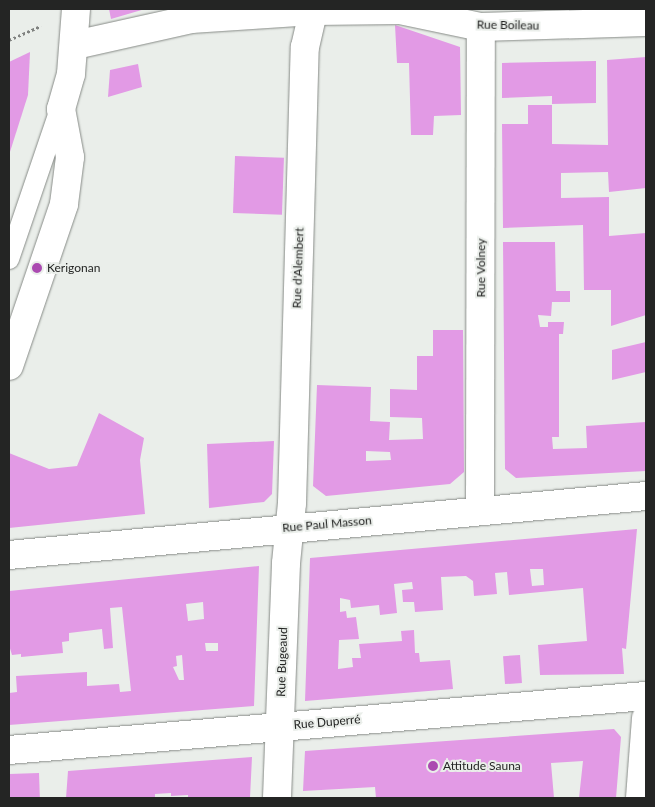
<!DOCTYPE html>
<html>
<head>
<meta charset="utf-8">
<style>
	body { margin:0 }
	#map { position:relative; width:655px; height:807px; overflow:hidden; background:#eaeeea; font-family:Lato,sans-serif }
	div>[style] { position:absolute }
	.building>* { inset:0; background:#e29ae5; transform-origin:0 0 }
	.path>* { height:3px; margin-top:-1.5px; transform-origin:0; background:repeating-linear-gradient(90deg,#808280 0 2.5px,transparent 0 5px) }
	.roads { filter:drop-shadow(0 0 1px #878b87) drop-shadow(0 0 1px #878b87) }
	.lane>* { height:20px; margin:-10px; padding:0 10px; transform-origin:10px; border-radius:10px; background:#fff }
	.street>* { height:28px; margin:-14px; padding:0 14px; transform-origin:14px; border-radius:14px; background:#fff }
	.secondary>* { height:28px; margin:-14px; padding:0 14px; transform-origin:14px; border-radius:14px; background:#fff }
	.dots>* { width:14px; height:14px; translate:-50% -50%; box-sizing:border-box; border:2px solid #eaeeea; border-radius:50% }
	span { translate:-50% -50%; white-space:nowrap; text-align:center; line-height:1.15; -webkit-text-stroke:4px #eaeeea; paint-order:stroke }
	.street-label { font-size:12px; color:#242524 }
	.poi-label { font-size:12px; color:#242524 }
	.left { translate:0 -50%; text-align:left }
	.frame { position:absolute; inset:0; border:10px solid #242524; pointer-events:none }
</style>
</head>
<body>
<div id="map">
	<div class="building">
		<div style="clip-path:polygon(109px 9px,145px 9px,111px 19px)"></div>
		<div style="clip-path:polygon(395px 25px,460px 47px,461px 115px,434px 116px,433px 135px,411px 135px,409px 63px,397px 63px)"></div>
		<div style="clip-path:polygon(30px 52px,28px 95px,9px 155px,9px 62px)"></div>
		<div style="clip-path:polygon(646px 57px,646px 188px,609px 192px,608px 172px,561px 173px,561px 198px,609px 197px,609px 236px,646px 233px,646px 315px,611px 326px,611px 290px,584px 290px,583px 225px,503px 228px,502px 124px,528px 124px,528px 105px,552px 105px,552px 144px,608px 145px,607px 60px)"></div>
		<div style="clip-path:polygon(596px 61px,596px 103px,552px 104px,552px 96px,502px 98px,502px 63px)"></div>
		<div style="clip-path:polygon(138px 64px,142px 87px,108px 97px,110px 70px)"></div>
		<div style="left:235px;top:156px;width:49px;height:57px;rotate:2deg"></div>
		<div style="clip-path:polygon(503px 242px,555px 242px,556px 291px,570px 291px,570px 302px,552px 302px,551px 316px,538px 315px,540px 327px,548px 327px,548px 322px,564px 322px,563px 334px,559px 334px,559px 437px,552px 437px,553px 449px,587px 448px,586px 426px,646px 422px,646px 471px,516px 478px,505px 469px)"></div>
		<div style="clip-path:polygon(evenodd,433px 330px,463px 330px,464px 472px,450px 484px,326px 496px,313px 486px,317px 385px,371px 387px,370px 421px,390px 422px,389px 440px,423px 439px,422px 418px,390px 417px,390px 389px,417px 390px,417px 356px,433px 356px,433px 330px,366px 451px,390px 452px,391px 460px,366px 461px,366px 451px)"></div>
		<div style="clip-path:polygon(646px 342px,646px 372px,612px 380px,612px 350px)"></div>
		<div style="clip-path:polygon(99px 413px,144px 438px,140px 460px,145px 514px,9px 528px,9px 453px,49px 469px,77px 466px)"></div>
		<div style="clip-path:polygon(274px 441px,272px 494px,264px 502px,209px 508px,207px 444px)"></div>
		<div style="clip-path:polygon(evenodd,637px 529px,626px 649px,622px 648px,624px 674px,540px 675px,538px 645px,587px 641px,583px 588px,509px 595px,507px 572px,495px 573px,497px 594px,474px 596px,473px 581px,466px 576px,441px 577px,443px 610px,415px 612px,414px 602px,403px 602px,402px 590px,413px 589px,412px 582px,394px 584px,397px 613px,380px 615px,379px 605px,351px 608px,350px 600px,340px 598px,340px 612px,346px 611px,347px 618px,356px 617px,359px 639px,339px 640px,338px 669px,353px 667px,352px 658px,361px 658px,359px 644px,402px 641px,401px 631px,414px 630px,415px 653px,419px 653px,420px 662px,450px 660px,453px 689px,305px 701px,310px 558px,637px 529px,530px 569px,543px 569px,544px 585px,532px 586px,530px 569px)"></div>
		<div style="clip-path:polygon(evenodd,259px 566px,254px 706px,9px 725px,9px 693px,17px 692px,16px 676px,87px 672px,87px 686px,119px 684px,120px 692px,131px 691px,122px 607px,110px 608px,113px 648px,104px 649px,102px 629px,69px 633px,69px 641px,62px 642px,63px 653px,21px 657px,21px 654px,12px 655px,9px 645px,9px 591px,259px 566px,203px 602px,204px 619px,188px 621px,186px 604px,203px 602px,259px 566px,205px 643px,218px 643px,218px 651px,206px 651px,205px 643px,259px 566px,182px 655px,184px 680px,179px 680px,173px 667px,177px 666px,176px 656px,182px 655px)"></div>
		<div style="left:520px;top:655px;width:28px;height:17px;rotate:86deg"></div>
		<div style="clip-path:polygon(614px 729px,621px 737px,616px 798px,579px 798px,583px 761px,551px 763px,554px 798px,376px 798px,375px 787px,303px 791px,305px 751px)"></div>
		<div style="clip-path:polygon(252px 757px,250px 798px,188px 798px,188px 795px,171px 796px,171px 793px,155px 794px,155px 798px,66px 798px,68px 771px)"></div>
		<div style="left:39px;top:773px;width:25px;height:30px;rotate:88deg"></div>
	</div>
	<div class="path">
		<div style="left:9px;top:40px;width:35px;rotate:-24deg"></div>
	</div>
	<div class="roads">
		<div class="lane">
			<div style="left:9px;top:259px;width:158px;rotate:-71.2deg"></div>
		</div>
		<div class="street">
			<div style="left:75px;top:45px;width:119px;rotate:-12.6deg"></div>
			<div style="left:191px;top:19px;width:122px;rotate:-3.8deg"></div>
			<div style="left:313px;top:11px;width:87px;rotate:-0.7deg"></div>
			<div style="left:400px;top:10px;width:83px;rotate:11.9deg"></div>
			<div style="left:481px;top:27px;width:165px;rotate:-1.7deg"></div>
			<div style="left:480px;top:510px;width:483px;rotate:-89.9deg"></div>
			<div style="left:9px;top:750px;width:639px;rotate:-4.85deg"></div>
			<div style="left:277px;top:798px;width:235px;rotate:-87.8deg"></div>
			<div style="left:286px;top:563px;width:60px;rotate:-84.3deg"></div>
			<div style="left:292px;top:503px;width:456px;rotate:-88.4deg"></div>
			<div style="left:305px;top:47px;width:37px;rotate:-77deg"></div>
			<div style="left:640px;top:798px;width:80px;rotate:-85.7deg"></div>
		</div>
		<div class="secondary">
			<div style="left:9px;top:366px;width:171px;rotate:-71.2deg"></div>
			<div style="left:64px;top:204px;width:47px;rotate:-82.7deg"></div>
			<div style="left:70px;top:157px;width:49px;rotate:-100.6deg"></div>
			<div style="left:61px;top:109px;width:36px;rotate:-74deg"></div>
			<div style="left:71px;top:74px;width:65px;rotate:-85.6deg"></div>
			<div style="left:9px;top:555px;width:640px;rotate:-5.29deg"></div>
		</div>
	</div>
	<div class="dots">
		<div style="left:37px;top:268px;background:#ab4ab1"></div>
		<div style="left:433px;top:766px;background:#ab4ab1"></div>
	</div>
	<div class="street-label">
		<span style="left:508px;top:25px;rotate:1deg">Rue Boileau</span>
		<span style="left:298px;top:268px;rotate:-88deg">Rue d'Alembert</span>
		<span style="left:481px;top:268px;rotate:-90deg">Rue Volney</span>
		<span style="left:327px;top:524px;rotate:-5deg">Rue Paul Masson</span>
		<span style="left:282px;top:662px;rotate:-88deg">Rue Bugeaud</span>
		<span style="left:327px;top:722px;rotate:-5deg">Rue Duperré</span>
	</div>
	<div class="poi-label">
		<span class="left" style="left:47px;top:268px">Kerigonan</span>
		<span class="left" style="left:443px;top:766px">Attitude Sauna</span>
	</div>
	<div class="frame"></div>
</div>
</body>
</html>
